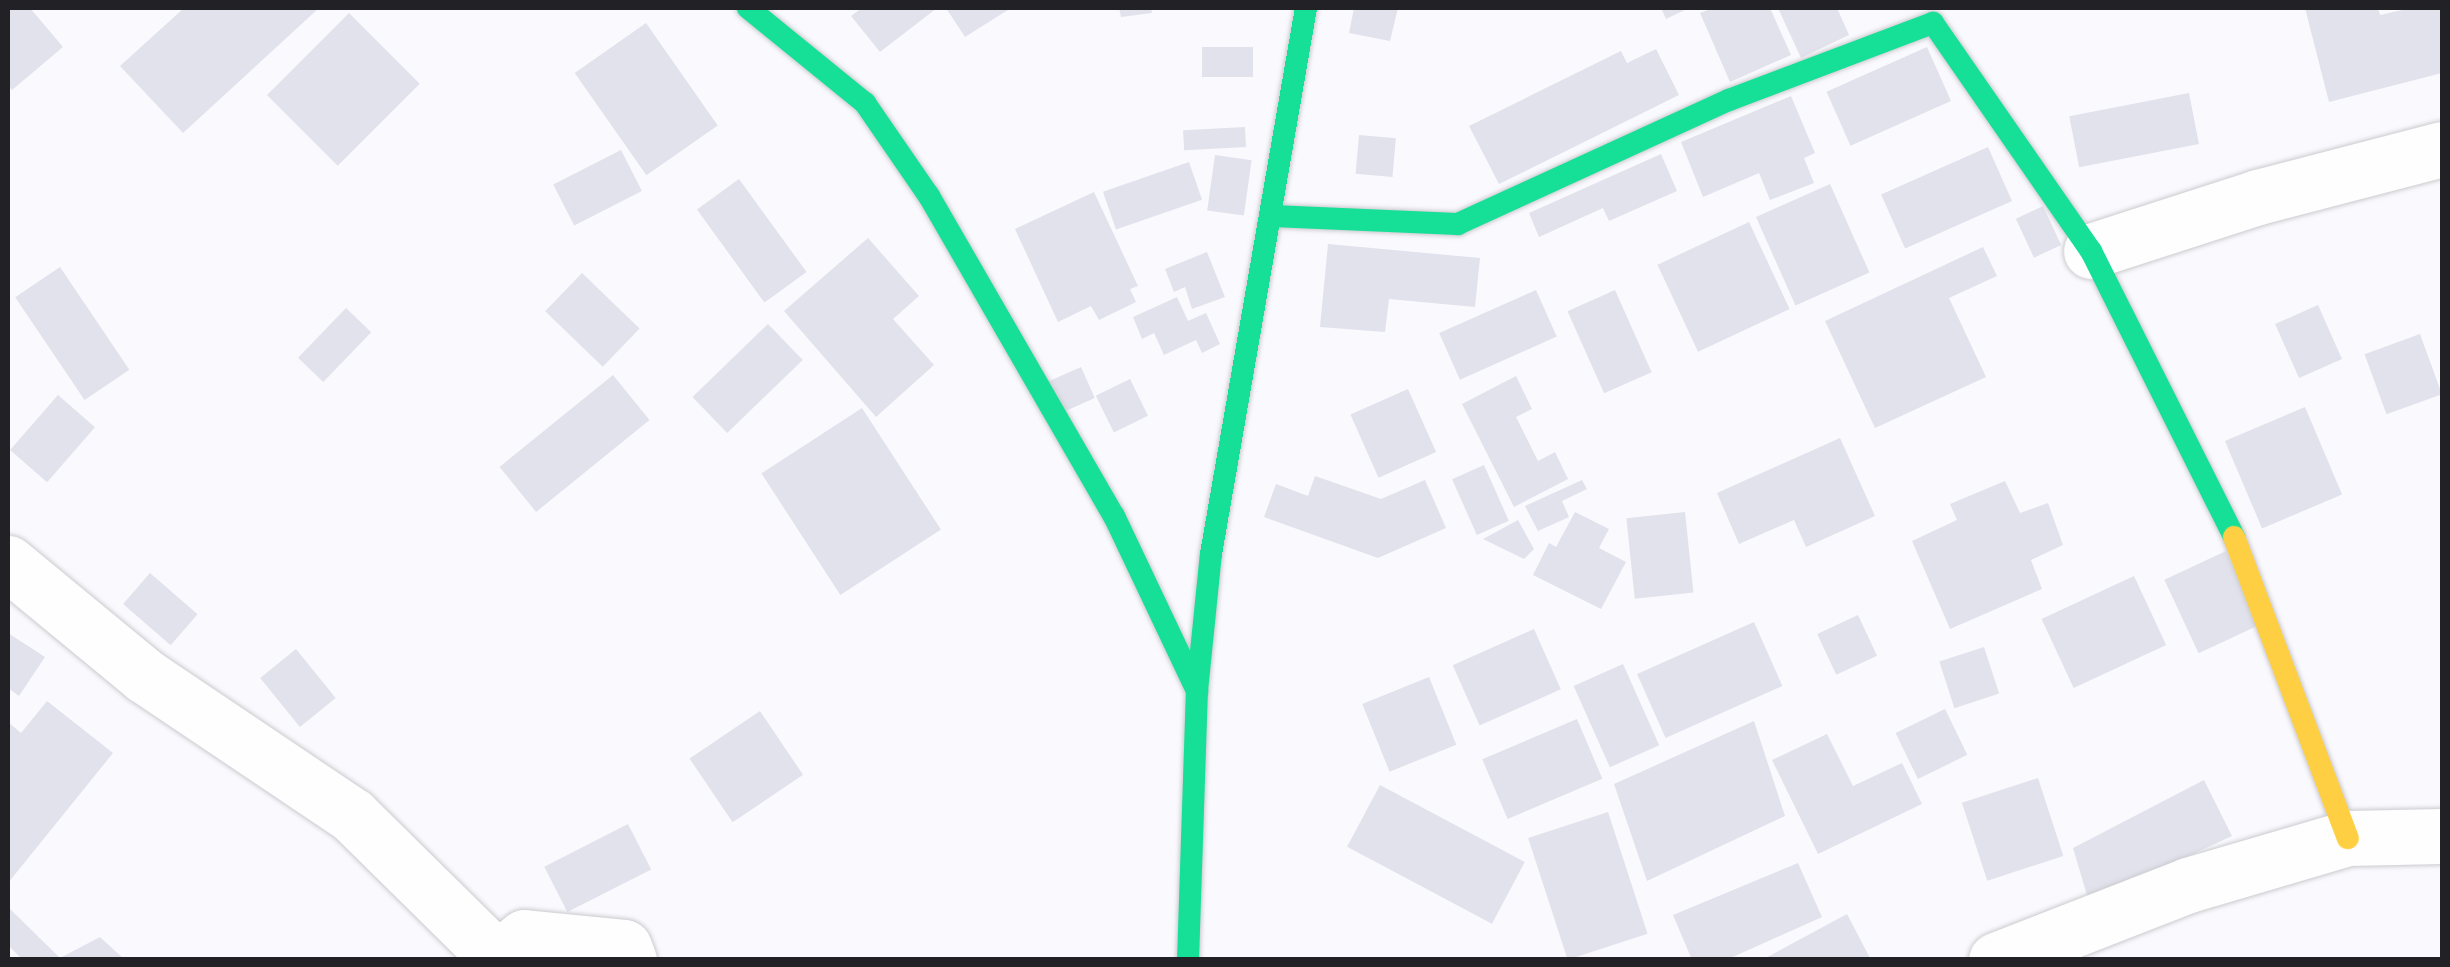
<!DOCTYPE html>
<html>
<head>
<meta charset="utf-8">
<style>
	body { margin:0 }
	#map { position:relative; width:2450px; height:967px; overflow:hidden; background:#f9f9fe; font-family:Rubik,sans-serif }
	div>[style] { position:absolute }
	.building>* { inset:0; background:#e1e2ec; transform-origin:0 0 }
	.roads { filter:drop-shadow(0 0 2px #cbcbcf) drop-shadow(0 0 2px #cbcbcf) }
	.street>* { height:55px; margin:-27.5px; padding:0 27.5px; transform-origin:27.5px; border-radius:27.5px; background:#fefeff }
	.fast>* { height:22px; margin:-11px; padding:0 11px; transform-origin:11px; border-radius:11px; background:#16e098 }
	.slow>* { height:22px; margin:-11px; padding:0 11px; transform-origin:11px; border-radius:11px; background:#ffcf43 }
	span { translate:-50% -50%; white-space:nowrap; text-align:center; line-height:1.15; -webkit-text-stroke:10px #fff; paint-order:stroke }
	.frame { position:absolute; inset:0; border:10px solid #222226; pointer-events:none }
</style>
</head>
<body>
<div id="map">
	<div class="building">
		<div style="clip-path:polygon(8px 8px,30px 8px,63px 47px,12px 90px,8px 85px)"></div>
		<div style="clip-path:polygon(184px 8px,319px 8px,183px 133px,120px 66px)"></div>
		<div style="clip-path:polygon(862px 8px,937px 8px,880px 52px,851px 16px)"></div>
		<div style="clip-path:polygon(946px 8px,1011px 8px,965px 37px)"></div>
		<div style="clip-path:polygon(1119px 8px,1151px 8px,1152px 13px,1121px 17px)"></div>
		<div style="clip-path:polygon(1354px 8px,1398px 8px,1390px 41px,1349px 33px)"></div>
		<div style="clip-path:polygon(1661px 8px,1689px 8px,1666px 19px)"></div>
		<div style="clip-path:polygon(1713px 8px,1770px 8px,1791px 55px,1730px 82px,1700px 13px)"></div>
		<div style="clip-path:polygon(1778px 8px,1837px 8px,1849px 35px,1801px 58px)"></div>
		<div style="clip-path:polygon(2305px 8px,2378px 8px,2380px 15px,2411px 8px,2442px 8px,2442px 73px,2329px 102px)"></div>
		<div style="left:349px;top:13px;width:100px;height:116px;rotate:45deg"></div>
		<div style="left:646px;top:23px;width:125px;height:87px;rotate:55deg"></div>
		<div style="left:1202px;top:47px;width:51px;height:30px"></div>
		<div style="left:1927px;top:47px;width:59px;height:110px;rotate:66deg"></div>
		<div style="clip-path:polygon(1656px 49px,1679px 95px,1499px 184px,1469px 126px,1621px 51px,1627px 63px)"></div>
		<div style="left:2189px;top:93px;width:52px;height:122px;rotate:79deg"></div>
		<div style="clip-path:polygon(1791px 96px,1815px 153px,1804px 158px,1814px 183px,1770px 200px,1759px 173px,1703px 197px,1681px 142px)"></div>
		<div style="left:1245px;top:127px;width:20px;height:62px;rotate:87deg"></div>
		<div style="left:1359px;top:135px;width:37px;height:39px;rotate:5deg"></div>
		<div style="left:1988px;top:147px;width:59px;height:117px;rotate:66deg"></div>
		<div style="left:621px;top:150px;width:46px;height:76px;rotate:63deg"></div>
		<div style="clip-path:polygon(1661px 154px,1677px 191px,1609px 221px,1603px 208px,1539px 237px,1529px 213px)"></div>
		<div style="left:1215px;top:155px;width:37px;height:56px;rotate:8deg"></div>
		<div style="left:1189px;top:162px;width:40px;height:91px;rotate:71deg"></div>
		<div style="left:739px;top:179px;width:115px;height:52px;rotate:54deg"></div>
		<div style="left:1830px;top:184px;width:97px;height:81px;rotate:66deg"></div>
		<div style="clip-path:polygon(1094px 192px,1138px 286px,1130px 289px,1136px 302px,1099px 320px,1091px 306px,1058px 322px,1015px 229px)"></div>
		<div style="left:2043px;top:206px;width:43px;height:30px;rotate:65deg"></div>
		<div style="left:1749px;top:222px;width:96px;height:101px;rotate:65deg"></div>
		<div style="clip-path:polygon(868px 238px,919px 296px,893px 319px,934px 365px,876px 417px,784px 311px)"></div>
		<div style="clip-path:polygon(1328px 244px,1480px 258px,1475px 307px,1389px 299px,1385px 332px,1320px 327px)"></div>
		<div style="clip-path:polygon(1983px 247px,1997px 276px,1949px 298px,1986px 377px,1875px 428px,1825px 321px)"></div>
		<div style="clip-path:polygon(1207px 252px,1225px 297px,1192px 309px,1185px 287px,1174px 292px,1165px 269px)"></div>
		<div style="left:60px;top:267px;width:124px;height:54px;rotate:56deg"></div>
		<div style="left:582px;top:273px;width:80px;height:53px;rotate:44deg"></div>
		<div style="left:1536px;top:290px;width:51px;height:106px;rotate:66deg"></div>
		<div style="left:1615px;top:290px;width:90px;height:52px;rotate:66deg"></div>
		<div style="clip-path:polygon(1177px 297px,1188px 321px,1206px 313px,1220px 344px,1202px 353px,1196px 340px,1164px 355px,1154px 333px,1142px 339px,1133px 317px)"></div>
		<div style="left:2318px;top:305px;width:59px;height:47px;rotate:66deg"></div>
		<div style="left:346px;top:308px;width:35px;height:69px;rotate:44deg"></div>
		<div style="left:768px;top:324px;width:50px;height:105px;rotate:46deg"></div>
		<div style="left:2420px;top:334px;width:64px;height:59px;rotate:70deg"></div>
		<div style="left:1081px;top:367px;width:34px;height:37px;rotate:66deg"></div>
		<div style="left:613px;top:375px;width:58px;height:146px;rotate:51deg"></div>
		<div style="clip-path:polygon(1516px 376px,1532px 409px,1516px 417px,1538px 461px,1555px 452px,1568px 479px,1514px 507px,1462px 404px)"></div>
		<div style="left:1130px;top:379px;width:41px;height:38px;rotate:64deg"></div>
		<div style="left:1408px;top:389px;width:69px;height:63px;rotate:66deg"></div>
		<div style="left:58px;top:395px;width:49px;height:73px;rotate:41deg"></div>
		<div style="left:2305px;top:407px;width:95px;height:87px;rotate:67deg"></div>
		<div style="left:862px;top:408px;width:145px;height:120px;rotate:57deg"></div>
		<div style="clip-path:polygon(1840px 438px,1875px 516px,1806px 547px,1794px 520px,1739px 544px,1717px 493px)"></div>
		<div style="left:1484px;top:465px;width:61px;height:35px;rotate:66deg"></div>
		<div style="clip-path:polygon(1315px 476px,1381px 499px,1425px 480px,1446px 528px,1378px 558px,1264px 517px,1276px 484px,1308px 496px)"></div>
		<div style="clip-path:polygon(1582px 480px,1587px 489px,1562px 501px,1569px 517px,1538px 531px,1525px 506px)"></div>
		<div style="clip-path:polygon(2005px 481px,2020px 513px,2048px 503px,2063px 545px,2031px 560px,2042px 589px,1950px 629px,1912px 541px,1957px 520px,1950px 504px)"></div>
		<div style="clip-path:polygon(1575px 512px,1609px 529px,1599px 548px,1626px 562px,1601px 609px,1533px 575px,1549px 543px,1556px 547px)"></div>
		<div style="left:1685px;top:512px;width:81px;height:59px;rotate:84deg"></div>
		<div style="clip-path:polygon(1518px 520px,1534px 549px,1524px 559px,1483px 539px)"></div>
		<div style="left:2226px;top:551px;width:81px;height:68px;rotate:65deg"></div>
		<div style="left:150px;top:573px;width:63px;height:41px;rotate:41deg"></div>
		<div style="left:2134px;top:576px;width:76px;height:102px;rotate:65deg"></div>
		<div style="left:1858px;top:615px;width:45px;height:45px;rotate:65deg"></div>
		<div style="left:1754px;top:622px;width:70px;height:128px;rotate:66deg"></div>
		<div style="left:1534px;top:629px;width:66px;height:89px;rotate:66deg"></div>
		<div style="clip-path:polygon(8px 633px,45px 657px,19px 696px,8px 688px)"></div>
		<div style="left:1984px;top:647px;width:49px;height:47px;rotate:72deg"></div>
		<div style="left:296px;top:649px;width:63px;height:46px;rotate:51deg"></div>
		<div style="left:1623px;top:664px;width:89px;height:54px;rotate:66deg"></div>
		<div style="left:1429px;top:677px;width:73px;height:72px;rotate:68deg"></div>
		<div style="clip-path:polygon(47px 701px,113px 753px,8px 883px,8px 722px,21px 733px)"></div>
		<div style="left:1945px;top:709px;width:51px;height:55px;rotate:64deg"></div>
		<div style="left:760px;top:711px;width:77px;height:85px;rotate:56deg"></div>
		<div style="left:1577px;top:719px;width:65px;height:103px;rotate:67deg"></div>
		<div style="clip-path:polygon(1754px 721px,1785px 816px,1647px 881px,1614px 784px)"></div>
		<div style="clip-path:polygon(1827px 734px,1853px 786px,1902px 763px,1922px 804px,1818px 854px,1772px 760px)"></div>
		<div style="left:2038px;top:778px;width:82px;height:80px;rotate:72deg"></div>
		<div style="clip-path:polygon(2204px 780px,2232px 836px,2089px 902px,2073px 848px)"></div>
		<div style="left:1380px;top:785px;width:164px;height:70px;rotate:28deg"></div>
		<div style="left:1608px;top:812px;width:128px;height:84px;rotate:72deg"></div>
		<div style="left:628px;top:824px;width:51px;height:94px;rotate:63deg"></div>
		<div style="clip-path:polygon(1798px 863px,1822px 917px,1726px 960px,1692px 960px,1673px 915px)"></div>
		<div style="clip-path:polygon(8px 907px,60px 958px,100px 937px,125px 960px,23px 960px,8px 945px)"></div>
		<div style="clip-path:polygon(1847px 914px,1871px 960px,1762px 960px)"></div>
	</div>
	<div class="roads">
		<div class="street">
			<div style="left:2091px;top:251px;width:176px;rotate:-17.9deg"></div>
			<div style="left:2258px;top:197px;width:190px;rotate:-14.6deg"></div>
			<div style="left:8px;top:563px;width:178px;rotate:39.5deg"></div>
			<div style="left:145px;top:676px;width:249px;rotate:33.9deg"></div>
			<div style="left:352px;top:815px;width:204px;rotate:44.6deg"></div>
			<div style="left:494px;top:960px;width:38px;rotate:-37deg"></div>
			<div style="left:524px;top:937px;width:100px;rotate:5.7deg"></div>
			<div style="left:624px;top:947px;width:14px;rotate:69deg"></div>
			<div style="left:1996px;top:960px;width:206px;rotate:-21.3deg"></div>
			<div style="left:2188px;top:885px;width:167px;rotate:-16.4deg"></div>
			<div style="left:2348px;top:838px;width:94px;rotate:-1.2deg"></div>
		</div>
		<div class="fast">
			<div style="left:748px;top:8px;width:151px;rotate:39.1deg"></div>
			<div style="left:865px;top:103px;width:113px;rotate:55.5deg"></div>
			<div style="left:929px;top:196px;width:370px;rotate:60deg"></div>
			<div style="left:1114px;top:516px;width:194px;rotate:64.6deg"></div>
			<div style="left:1272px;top:216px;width:186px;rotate:2.5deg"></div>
			<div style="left:1458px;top:224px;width:298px;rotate:-24.6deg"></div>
			<div style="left:1729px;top:100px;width:218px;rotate:-20.7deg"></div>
			<div style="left:1933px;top:23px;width:277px;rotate:55.3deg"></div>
			<div style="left:2091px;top:251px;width:320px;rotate:63.4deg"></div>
			<div style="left:1188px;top:960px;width:269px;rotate:-88.1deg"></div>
			<div style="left:1197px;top:691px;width:138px;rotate:-84.2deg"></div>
			<div style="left:1211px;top:554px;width:554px;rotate:-80.13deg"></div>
		</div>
		<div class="slow">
			<div style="left:2234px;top:537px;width:322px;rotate:69.3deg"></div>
		</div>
	</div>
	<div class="frame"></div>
</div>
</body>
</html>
